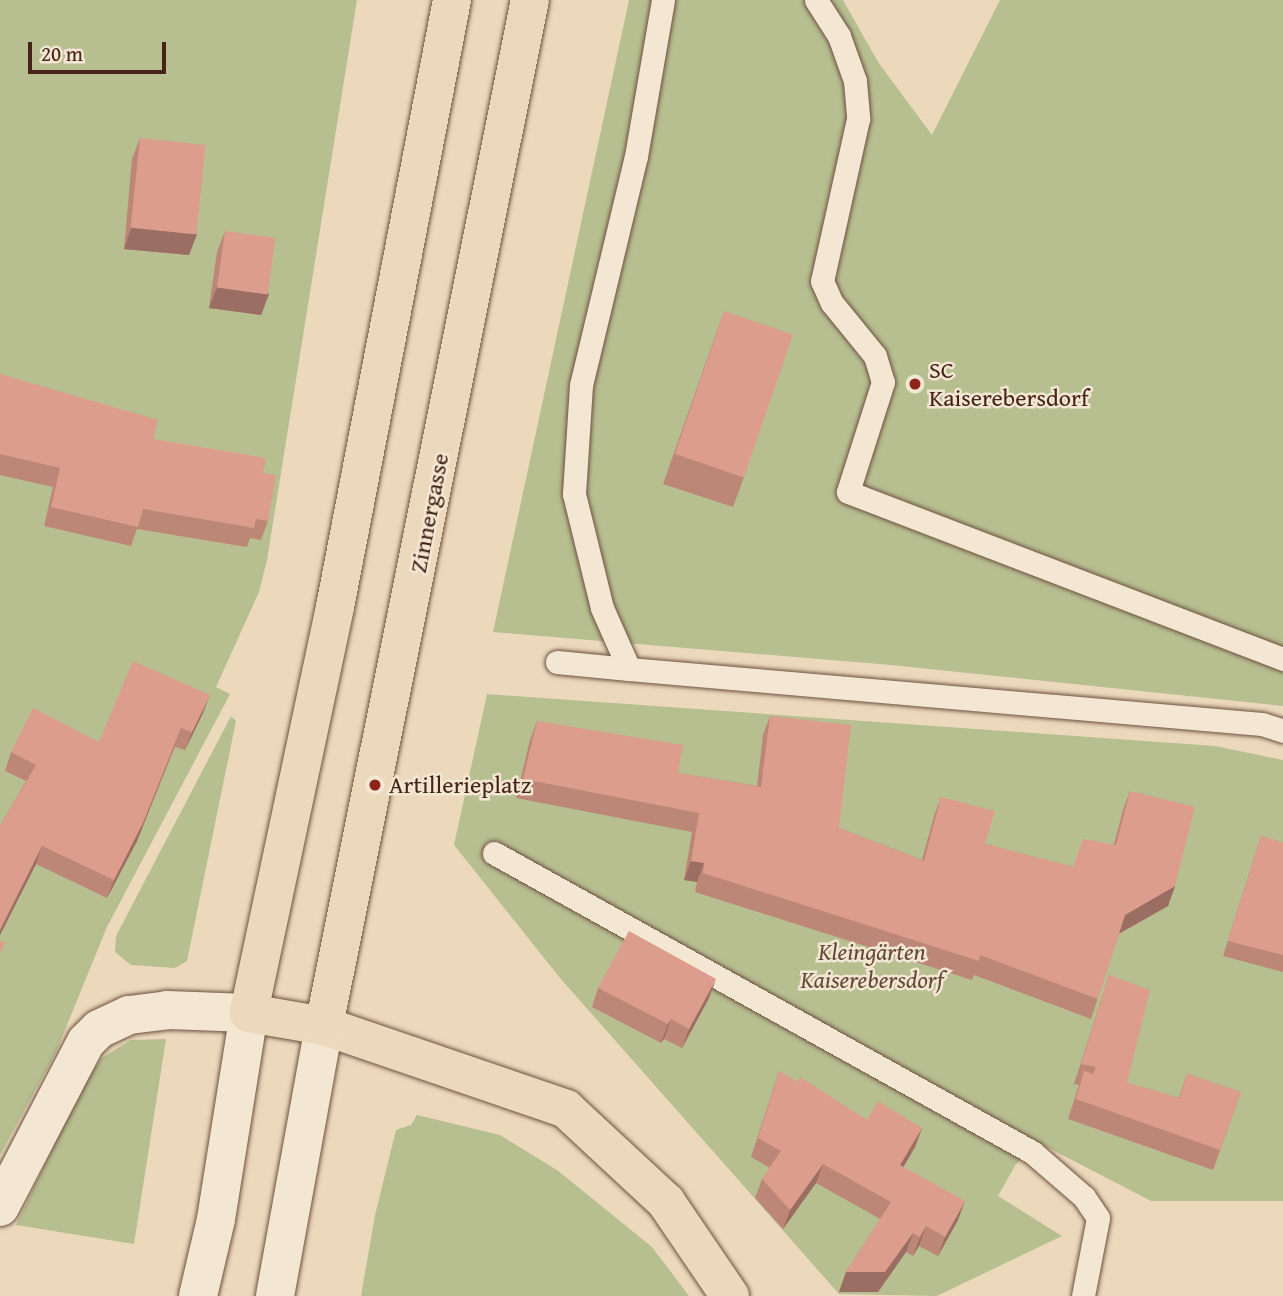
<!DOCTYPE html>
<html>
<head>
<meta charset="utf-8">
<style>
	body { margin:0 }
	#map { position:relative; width:1283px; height:1296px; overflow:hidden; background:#ecd9bc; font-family:"Gentium Book Plus",serif }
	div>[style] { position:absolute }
	.green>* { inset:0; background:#b7bf91 }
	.roads { filter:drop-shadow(0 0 2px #6f5140) drop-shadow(0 0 2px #6f5140) }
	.lane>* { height:23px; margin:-11.5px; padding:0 11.5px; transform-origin:11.5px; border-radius:11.5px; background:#f3e6d3 }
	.street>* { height:38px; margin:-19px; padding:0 19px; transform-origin:19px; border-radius:19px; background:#f3e6d3 }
	.secondary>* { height:38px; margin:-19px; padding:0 19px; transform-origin:19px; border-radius:19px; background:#f3e6d3 }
	.primary>* { height:38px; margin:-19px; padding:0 19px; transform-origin:19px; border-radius:19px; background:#ecd9bc }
	.wall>* { inset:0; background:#bd8778 }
	.shaded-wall>* { inset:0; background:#9a6e62 }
	.building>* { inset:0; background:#dc9d8c; transform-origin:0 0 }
	.dots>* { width:19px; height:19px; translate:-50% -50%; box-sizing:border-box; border:4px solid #f3e6d3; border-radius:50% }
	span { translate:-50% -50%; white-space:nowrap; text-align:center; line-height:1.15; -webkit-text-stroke:5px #f3e6d3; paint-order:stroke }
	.poi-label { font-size:24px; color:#452417 }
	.left { translate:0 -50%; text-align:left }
	.street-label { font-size:24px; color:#452417 }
	.park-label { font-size:24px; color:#624b36; font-style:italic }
	.scale { position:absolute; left:28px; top:42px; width:138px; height:32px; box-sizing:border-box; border:4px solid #452417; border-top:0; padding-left:9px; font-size:21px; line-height:24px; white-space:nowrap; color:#452417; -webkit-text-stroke:5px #f3e6d3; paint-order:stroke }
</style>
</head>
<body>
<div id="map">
	<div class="green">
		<div style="clip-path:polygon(0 0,357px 0,267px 560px,259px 592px,216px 687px,230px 694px,107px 927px,56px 1052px,0 1155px)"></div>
		<div style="clip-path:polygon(629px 0,843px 0,878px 62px,932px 135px,1000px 0,1283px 0,1283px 706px,891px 665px,493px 632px)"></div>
		<div style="clip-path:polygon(487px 694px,1215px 746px,1283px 760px,1283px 1201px,1151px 1201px,1041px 1144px,1016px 1164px,998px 1196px,1062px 1236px,937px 1296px,839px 1294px,560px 978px,454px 845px)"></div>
		<div style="clip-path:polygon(231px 716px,236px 721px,187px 961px,175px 968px,131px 965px,115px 952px,116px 936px)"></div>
		<div style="clip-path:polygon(166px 1039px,134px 1244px,16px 1225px,84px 1082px,103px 1057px,131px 1040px)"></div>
		<div style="clip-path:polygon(417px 1115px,500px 1135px,557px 1170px,652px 1247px,689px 1296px,361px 1296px,375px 1215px,396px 1130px,411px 1125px)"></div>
	</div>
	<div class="roads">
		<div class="lane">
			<div style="left:663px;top:0;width:158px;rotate:99.8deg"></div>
			<div style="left:636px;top:156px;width:236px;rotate:103.5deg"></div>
			<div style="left:581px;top:385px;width:109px;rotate:93.7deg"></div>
			<div style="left:574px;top:494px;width:117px;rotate:76.2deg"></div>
			<div style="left:602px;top:608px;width:67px;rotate:66.1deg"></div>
			<div style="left:629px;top:669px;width:635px;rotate:4.97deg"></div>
			<div style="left:1262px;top:724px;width:22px;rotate:18deg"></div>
			<div style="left:816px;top:0;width:43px;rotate:57.4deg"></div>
			<div style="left:839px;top:36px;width:48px;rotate:70.4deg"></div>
			<div style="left:855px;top:81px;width:38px;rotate:85deg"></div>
			<div style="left:858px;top:119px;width:166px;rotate:102.5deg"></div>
			<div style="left:822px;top:281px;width:24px;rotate:66deg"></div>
			<div style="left:832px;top:303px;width:68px;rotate:50.9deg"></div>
			<div style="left:875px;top:356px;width:27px;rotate:73deg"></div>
			<div style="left:883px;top:382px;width:115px;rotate:107.7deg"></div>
			<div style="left:848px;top:492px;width:466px;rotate:21deg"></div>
			<div style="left:557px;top:662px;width:72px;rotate:5.6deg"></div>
			<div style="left:494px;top:853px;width:616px;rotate:29.06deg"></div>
			<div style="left:1032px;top:1152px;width:69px;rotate:40.9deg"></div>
			<div style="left:1084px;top:1197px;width:25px;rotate:56deg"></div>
			<div style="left:1098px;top:1218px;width:79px;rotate:100.9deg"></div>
		</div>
		<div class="street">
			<div style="left:0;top:1207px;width:186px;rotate:-62.5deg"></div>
			<div style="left:86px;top:1042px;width:18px;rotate:-45deg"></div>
			<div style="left:99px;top:1029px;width:33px;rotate:-25deg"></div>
			<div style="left:129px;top:1015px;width:38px;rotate:-7deg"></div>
			<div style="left:167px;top:1010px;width:82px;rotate:2.1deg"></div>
		</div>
		<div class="secondary">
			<div style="left:198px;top:1296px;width:79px;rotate:-76.8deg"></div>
			<div style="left:216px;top:1219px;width:209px;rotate:-80.9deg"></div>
			<div style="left:275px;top:1296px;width:274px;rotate:-79.7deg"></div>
		</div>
		<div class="primary">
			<div style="left:452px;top:0;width:618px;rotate:100.91deg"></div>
			<div style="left:335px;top:607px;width:415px;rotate:102deg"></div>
			<div style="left:249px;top:1013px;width:76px;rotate:9.8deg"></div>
			<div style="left:324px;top:1026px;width:256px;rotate:18.9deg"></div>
			<div style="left:566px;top:1109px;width:137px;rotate:42.9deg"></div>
			<div style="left:666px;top:1202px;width:114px;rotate:55.8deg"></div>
			<div style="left:324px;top:1026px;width:1046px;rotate:-78.65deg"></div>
		</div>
	</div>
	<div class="wall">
		<div style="clip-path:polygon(140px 138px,197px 234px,189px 255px,124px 249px,132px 159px)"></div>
		<div style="clip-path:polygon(225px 231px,269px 294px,261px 315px,209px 308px,217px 252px)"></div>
		<div style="clip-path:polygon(724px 311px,744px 477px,733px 507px,663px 484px)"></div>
		<div style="clip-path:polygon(0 374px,153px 439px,263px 473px,268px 521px,261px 540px,250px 538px,247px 547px,137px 529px,131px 546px,44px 526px,53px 487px,0 475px)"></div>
		<div style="clip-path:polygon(203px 713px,185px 750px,175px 747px,137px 841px,107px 898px,36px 864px,0 935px,0 826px,26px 781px,5px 771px,11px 752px,99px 742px)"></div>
		<div style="clip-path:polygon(770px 716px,839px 828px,922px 860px,934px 816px,941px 797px,985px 844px,1073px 867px,1114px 844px,1123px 810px,1130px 791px,1175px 886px,1168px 906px,1119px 934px,1091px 1019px,974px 975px,972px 980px,695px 892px,697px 882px,684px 880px,692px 832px,516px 798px,530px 740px,537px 721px,678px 773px,757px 786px,763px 735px)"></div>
		<div style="clip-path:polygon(1261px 836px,1283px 843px,1283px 972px,1223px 956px)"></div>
		<div style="clip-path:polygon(1109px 975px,1127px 1083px,1179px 1098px,1187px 1074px,1241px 1092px,1213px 1170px,1068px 1119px,1079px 1085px,1074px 1084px)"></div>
		<div style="clip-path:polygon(598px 988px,709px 998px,682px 1048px,664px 1039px,661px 1043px,592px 1007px)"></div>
		<div style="clip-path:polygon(779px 1071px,797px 1082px,867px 1120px,922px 1128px,915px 1147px,903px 1167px,958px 1220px,938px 1256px,919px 1246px,913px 1256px,906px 1252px,878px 1292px,839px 1292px,846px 1272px,880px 1219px,816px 1183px,783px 1229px,755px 1198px,762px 1179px,770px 1168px,751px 1157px)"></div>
	</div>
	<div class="shaded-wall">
		<div style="clip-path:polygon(131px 228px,197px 234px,189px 255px,124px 249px)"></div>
		<div style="clip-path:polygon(217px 287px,269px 294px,261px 315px,209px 308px)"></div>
		<div style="clip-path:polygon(210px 695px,203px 713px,185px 750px,192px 732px)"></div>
		<div style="clip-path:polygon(181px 728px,137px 841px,107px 898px,114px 880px)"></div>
		<div style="clip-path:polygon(42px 846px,36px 864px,0 935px,0 930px)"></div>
		<div style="clip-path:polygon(691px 861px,704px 863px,697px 882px,684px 880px)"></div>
		<div style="clip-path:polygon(1175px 886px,1168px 906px,1118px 934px,1125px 915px)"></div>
		<div style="clip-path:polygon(716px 979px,709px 998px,682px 1048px,689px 1029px)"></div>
		<div style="clip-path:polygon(671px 1019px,664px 1039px,661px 1043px,668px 1024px)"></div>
		<div style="clip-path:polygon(922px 1128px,915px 1147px,893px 1185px,900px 1165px)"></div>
		<div style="clip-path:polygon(823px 1164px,816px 1183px,783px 1229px,790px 1210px)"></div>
		<div style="clip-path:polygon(965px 1201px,958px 1220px,938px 1256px,945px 1237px)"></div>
		<div style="clip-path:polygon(926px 1226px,919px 1246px,913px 1256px,920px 1237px)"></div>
		<div style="clip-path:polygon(913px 1233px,906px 1252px,878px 1292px,839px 1292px,846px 1272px)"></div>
	</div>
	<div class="building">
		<div style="left:140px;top:138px;width:66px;height:90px;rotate:6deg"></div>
		<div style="left:225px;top:231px;width:51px;height:57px;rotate:8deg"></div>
		<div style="left:724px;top:311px;width:73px;height:151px;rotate:19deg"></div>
		<div style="clip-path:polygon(0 374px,158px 420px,153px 439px,266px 458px,263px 473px,276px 475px,268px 521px,256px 519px,254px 528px,143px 509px,138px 527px,51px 507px,60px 468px,0 454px)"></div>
		<div style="clip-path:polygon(133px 661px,210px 695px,192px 732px,181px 728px,143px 823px,114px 880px,42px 846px,0 930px,0 826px,36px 765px,11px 752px,33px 708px,99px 742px)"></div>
		<div style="clip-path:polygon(770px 716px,851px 725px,839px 828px,924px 861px,941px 797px,995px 811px,985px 844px,1073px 867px,1083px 839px,1116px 845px,1130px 791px,1195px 807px,1175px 886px,1125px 915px,1098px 999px,980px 955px,979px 961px,703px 873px,704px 863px,691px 861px,699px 813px,523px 779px,537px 721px,683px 745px,678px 773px,761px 787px)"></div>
		<div style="clip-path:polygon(1261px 836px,1283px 843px,1283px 955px,1228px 941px)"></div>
		<div style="clip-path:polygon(629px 931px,716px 979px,689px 1029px,671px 1019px,668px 1024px,598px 988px)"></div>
		<div style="clip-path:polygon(0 940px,5px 943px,0 953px)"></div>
		<div style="clip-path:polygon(1109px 975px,1150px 990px,1127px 1083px,1180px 1098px,1187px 1074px,1241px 1092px,1220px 1150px,1076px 1099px,1084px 1071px,1093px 1074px,1096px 1067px,1081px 1064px)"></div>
		<div style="clip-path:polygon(779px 1071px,797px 1082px,800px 1077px,867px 1120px,878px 1101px,922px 1128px,900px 1165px,965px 1201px,945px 1237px,926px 1226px,920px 1237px,913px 1233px,885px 1272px,846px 1272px,891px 1202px,823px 1164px,790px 1210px,762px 1179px,781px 1151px,758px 1138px)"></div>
	</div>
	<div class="dots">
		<div style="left:915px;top:384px;background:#8f2418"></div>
		<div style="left:375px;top:785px;background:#8f2418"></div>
	</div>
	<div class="poi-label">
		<span class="left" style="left:929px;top:384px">SC<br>Kaiserebersdorf</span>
		<span class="left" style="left:389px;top:785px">Artillerieplatz</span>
	</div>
	<div class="street-label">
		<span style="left:429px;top:513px;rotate:-79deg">Zinnergasse</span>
	</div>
	<div class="park-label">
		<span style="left:872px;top:966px">Kleingärten<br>Kaiserebersdorf</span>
	</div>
	<div class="scale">20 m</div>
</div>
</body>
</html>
